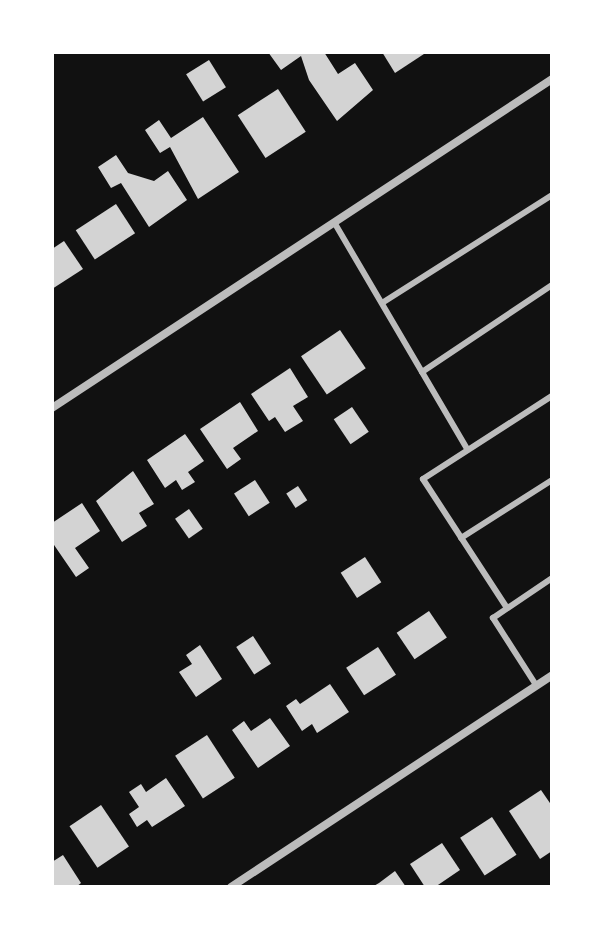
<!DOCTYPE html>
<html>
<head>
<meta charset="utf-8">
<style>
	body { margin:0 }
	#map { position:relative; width:604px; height:939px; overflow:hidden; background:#111; font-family:Quicksand,sans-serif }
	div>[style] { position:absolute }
	.building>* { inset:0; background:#d3d3d3; transform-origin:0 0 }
	.service>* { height:6px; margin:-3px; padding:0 3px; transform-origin:3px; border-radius:3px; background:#bcbcbc }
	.minor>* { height:8px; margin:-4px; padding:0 4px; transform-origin:4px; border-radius:4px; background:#bcbcbc }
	span { translate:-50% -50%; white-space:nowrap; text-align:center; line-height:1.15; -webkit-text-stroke:8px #fff; paint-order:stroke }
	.frame { position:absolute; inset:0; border:54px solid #fff; pointer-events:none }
</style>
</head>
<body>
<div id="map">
	<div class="building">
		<div style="clip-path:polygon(268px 52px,324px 52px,338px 74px,355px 63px,373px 90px,337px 121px,309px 80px,301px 56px,281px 70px)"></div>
		<div style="clip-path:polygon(382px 52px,427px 52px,395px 73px)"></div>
		<div style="left:209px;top:60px;width:32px;height:27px;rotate:58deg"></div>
		<div style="left:278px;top:89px;width:51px;height:48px;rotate:57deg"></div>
		<div style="clip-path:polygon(203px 117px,239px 172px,198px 199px,170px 147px,160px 153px,145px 130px,159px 120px,171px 138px)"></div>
		<div style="clip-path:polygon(116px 155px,128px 173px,154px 181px,168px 171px,187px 200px,149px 227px,121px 183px,111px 188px,98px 167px)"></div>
		<div style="left:116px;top:204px;width:35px;height:48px;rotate:57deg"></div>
		<div style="clip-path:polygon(64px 241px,83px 269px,52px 289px,52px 249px)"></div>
		<div style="left:340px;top:330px;width:46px;height:47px;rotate:56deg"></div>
		<div style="clip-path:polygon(290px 368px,308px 397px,293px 406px,303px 421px,285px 432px,275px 417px,269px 421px,251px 394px)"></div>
		<div style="clip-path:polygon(240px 402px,258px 431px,233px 448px,241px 459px,227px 469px,200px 429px)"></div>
		<div style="left:352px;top:407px;width:30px;height:22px;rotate:56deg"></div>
		<div style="clip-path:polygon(185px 434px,204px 461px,188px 472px,195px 482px,182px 490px,176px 480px,165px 488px,147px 460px)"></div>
		<div style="clip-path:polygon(133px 471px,154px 504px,139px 513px,147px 526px,122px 542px,96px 501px)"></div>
		<div style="left:255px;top:480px;width:27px;height:25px;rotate:57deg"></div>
		<div style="left:298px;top:486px;width:17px;height:14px;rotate:57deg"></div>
		<div style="clip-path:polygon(82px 503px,100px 531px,75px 548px,89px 568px,76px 577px,52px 542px,52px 523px)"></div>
		<div style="left:189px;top:509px;width:24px;height:17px;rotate:55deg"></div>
		<div style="left:365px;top:557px;width:30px;height:29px;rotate:57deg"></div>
		<div style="left:429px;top:611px;width:32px;height:39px;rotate:56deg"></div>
		<div style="left:253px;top:636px;width:33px;height:20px;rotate:57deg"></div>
		<div style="clip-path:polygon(200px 645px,222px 679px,196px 697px,179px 672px,192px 664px,186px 655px)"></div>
		<div style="left:378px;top:647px;width:33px;height:38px;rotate:57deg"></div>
		<div style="clip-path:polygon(330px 684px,349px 712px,317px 733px,312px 724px,302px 731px,286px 706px,296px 699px,300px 704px)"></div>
		<div style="clip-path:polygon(270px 718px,290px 746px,258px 768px,232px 730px,244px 721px,251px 731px)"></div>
		<div style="left:207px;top:735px;width:51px;height:38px;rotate:57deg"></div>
		<div style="clip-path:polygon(166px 778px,185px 806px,152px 827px,147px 820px,137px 827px,129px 814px,139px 807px,129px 792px,141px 784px,146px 792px)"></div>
		<div style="clip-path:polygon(541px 790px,552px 806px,552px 851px,540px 859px,509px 811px)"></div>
		<div style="left:101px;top:805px;width:50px;height:38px;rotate:56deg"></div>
		<div style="left:492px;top:817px;width:45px;height:38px;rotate:57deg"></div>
		<div style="clip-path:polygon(442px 843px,460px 870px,435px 887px,425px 887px,410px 864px)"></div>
		<div style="clip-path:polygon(63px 855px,81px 883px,76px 887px,52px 887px,52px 862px)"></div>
		<div style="clip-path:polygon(395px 871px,406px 887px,372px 887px,379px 883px)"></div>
	</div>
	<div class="service">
		<div style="left:334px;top:222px;width:264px;rotate:59.6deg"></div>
		<div style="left:382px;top:303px;width:201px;rotate:-32.4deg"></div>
		<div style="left:422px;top:372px;width:156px;rotate:-33.8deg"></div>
		<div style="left:461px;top:538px;width:108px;rotate:-32.5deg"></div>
		<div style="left:507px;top:608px;width:154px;rotate:-123.1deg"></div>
		<div style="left:423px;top:479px;width:153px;rotate:-32.8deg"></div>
		<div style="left:536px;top:685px;width:80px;rotate:-122.7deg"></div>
		<div style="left:493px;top:618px;width:71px;rotate:-34.1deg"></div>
	</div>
	<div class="minor">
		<div style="left:52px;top:408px;width:599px;rotate:-33.34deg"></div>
		<div style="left:231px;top:887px;width:385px;rotate:-33.4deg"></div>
	</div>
	<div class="frame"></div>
</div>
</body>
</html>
